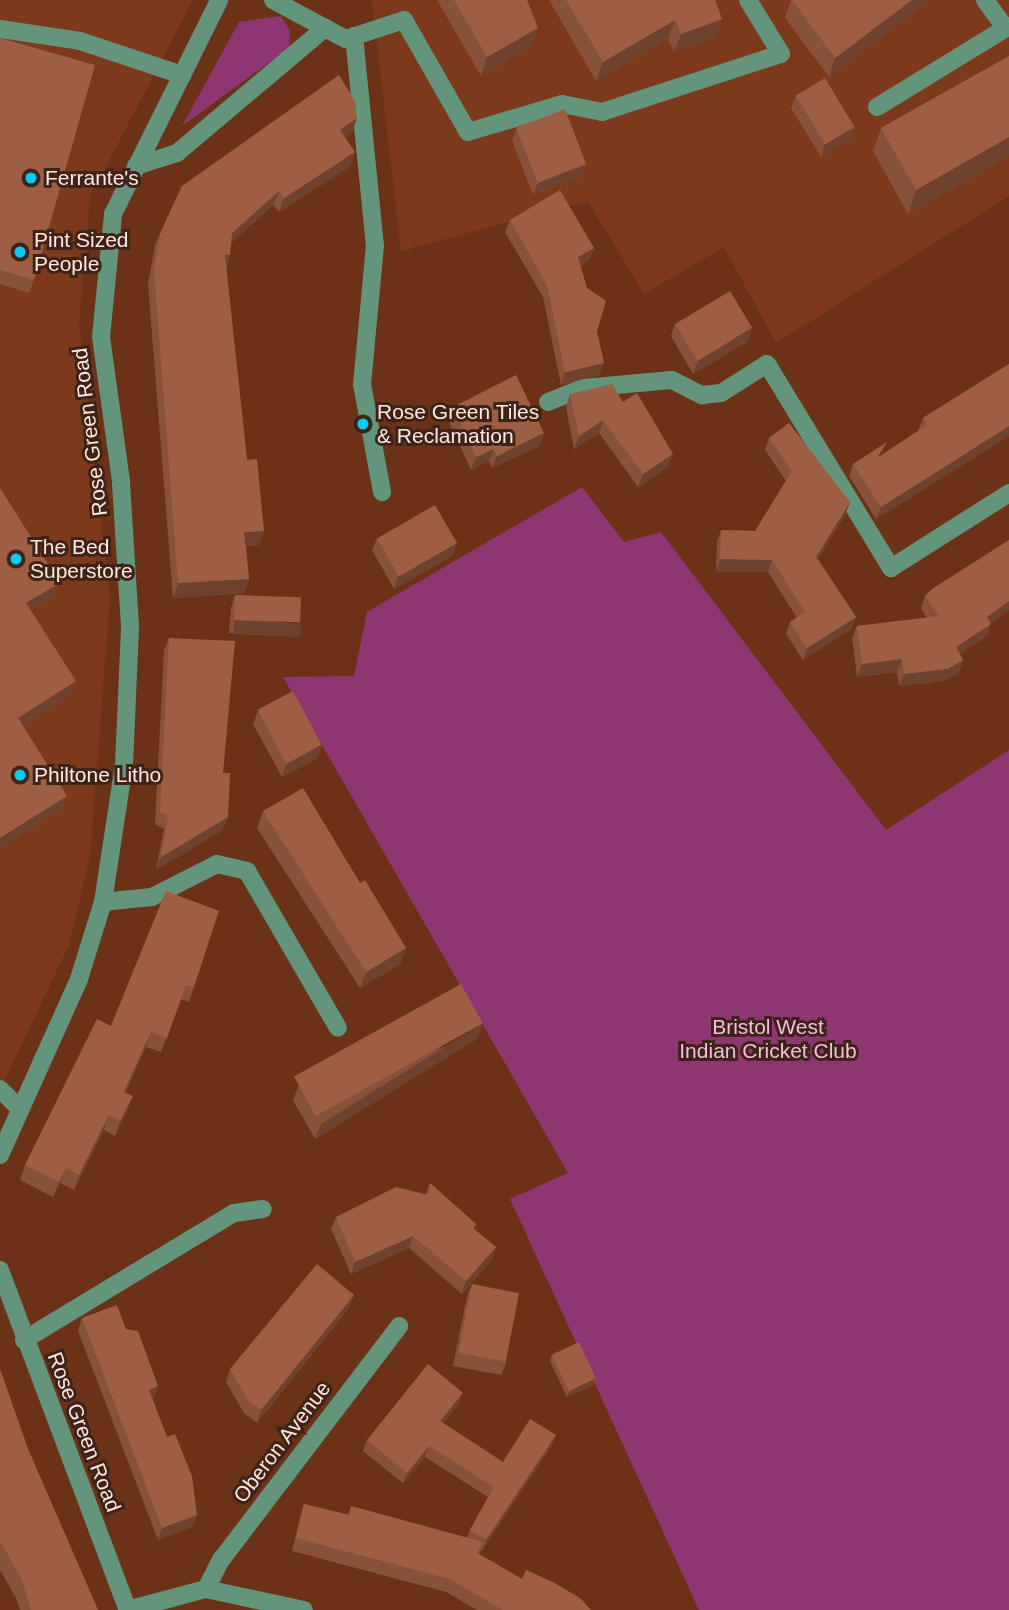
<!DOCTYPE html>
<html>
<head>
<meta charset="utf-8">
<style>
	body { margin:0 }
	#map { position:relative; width:1009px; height:1610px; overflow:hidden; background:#6c3218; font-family:Arial,sans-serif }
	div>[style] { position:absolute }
	.built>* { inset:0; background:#7c391c }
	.green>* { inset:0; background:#8e3671 }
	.minor>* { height:18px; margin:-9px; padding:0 9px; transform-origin:9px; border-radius:9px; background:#63957d }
	.wall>* { inset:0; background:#88513a }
	.shaded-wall>* { inset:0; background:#6f4230; transform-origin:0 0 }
	.building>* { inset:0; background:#9e5e44; transform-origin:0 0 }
	.dots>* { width:19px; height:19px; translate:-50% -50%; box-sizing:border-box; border:4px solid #3e2318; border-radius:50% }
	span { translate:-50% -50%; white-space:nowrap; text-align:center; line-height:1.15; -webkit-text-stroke:6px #3e2318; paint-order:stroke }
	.poi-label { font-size:21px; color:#fee7de }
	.left { translate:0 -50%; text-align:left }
	.street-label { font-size:21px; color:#fee7de }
	.park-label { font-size:21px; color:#f2bedc }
</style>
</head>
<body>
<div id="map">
	<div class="built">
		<div style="clip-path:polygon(0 0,193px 0,90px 197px,79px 324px,110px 599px,90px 856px,69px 945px,0 1090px)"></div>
		<div style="clip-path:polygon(372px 0,1009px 0,1009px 196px,776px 343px,724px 247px,644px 294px,588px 201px,401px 251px)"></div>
	</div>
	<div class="green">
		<div style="clip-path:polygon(281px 16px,290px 31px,289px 48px,182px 126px,239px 22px)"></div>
		<div style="clip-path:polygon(582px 487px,624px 542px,661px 532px,886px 830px,1009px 750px,1009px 1610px,699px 1610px,510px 1199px,568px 1173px,283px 677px,354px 676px,367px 612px)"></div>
	</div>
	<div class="minor">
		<div style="left:985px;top:0;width:34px;rotate:54deg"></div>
		<div style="left:325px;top:28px;width:24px;rotate:28deg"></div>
		<div style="left:346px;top:39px;width:61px;rotate:-18.1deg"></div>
		<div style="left:404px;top:20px;width:129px;rotate:60.3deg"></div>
		<div style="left:468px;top:132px;width:98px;rotate:-16.6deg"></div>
		<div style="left:562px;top:104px;width:41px;rotate:11.3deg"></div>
		<div style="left:602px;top:112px;width:188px;rotate:-18deg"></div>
		<div style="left:781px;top:54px;width:63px;rotate:-121.4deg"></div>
		<div style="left:0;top:29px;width:81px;rotate:8.5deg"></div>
		<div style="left:80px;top:41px;width:108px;rotate:18.4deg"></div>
		<div style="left:354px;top:36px;width:210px;rotate:84.3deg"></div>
		<div style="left:375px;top:245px;width:140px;rotate:95.3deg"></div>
		<div style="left:362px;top:384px;width:110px;rotate:79.5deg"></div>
		<div style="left:877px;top:107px;width:155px;rotate:-31.5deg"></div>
		<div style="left:136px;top:166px;width:43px;rotate:-17.6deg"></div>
		<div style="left:177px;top:153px;width:194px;rotate:-40.2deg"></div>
		<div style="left:325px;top:28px;width:59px;rotate:-151.7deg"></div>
		<div style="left:548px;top:402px;width:38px;rotate:-22deg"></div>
		<div style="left:583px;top:388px;width:89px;rotate:-5.1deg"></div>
		<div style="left:672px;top:380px;width:34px;rotate:27deg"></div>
		<div style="left:702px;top:395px;width:19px;rotate:-6deg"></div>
		<div style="left:721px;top:393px;width:54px;rotate:-32.2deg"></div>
		<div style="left:767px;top:364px;width:239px;rotate:58.7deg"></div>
		<div style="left:891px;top:568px;width:140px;rotate:-32.4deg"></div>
		<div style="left:103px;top:902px;width:49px;rotate:-5.8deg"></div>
		<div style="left:152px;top:897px;width:73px;rotate:-26.9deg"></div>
		<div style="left:217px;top:864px;width:31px;rotate:13deg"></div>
		<div style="left:247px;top:871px;width:181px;rotate:59.9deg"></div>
		<div style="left:0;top:1089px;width:28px;rotate:45deg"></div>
		<div style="left:0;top:1155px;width:193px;rotate:-65.8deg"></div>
		<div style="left:79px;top:979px;width:81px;rotate:-72.7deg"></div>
		<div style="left:103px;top:902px;width:139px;rotate:-81.3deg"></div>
		<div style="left:124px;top:765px;width:139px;rotate:-87.5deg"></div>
		<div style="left:130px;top:626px;width:145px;rotate:-93.6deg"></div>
		<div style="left:121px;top:481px;width:145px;rotate:-97.9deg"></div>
		<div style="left:101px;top:337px;width:124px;rotate:-84.4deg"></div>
		<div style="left:113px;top:214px;width:239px;rotate:-63.6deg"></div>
		<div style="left:0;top:1270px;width:363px;rotate:69.4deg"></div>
		<div style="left:24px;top:1340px;width:245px;rotate:-31.2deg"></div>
		<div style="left:234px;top:1213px;width:29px;rotate:-8deg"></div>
		<div style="left:206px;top:1589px;width:33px;rotate:-63deg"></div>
		<div style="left:221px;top:1560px;width:294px;rotate:-52.7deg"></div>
		<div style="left:127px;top:1610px;width:82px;rotate:-14.9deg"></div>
		<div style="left:206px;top:1589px;width:100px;rotate:12.1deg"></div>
	</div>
	<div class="wall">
		<div style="clip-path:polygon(437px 0,527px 0,531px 46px,481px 76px)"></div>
		<div style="clip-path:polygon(549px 0,715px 0,722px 19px,715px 38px,674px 52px,668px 39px,596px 81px)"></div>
		<div style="clip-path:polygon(791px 0,927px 0,927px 3px,829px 77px,785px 18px)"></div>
		<div style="clip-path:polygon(0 38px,34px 280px,29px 293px,0 284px)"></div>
		<div style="clip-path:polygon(1009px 56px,1009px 156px,908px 214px,873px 151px,881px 128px)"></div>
		<div style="clip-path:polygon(796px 95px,855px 127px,850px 140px,821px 157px,791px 108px)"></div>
		<div style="clip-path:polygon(357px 118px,352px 132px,345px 137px,350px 167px,279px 212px,273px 205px,231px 243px,230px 255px,226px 268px,247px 460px,264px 531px,259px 545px,246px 546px,249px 579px,244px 593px,173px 598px,148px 284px,155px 245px,161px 231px)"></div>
		<div style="clip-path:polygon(517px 128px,586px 164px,581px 177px,533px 195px,512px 140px)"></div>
		<div style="clip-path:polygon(510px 220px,594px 248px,589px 261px,581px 266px,599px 375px,561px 385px,543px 297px,505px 232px)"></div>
		<div style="clip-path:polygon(675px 323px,748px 341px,693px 374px,671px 336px)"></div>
		<div style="clip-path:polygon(1009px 364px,1009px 436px,876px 519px,849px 476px,853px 464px,882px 455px,918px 431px,923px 418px)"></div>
		<div style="clip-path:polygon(570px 394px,623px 402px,668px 467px,638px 487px,599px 433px,574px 449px,566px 407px)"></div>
		<div style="clip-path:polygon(453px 407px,540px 446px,492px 468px,489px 461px,471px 470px,448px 420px)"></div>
		<div style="clip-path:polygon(769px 438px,850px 502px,845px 515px,818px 559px,856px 617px,851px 629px,803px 660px,786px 634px,790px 622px,797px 618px,768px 572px,716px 572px,717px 542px,721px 530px,755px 531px,786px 481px,765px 450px)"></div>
		<div style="clip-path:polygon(377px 538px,457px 543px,452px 556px,394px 589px,372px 550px)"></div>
		<div style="clip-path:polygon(1009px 540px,1009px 610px,991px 623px,987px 636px,960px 654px,963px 660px,959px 673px,944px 681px,899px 686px,897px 672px,857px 677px,852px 638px,857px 626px,927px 618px,921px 608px,925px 596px)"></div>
		<div style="clip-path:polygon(235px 595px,296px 636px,229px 633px,231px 608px)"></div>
		<div style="clip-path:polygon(169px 638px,223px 773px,223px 830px,156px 870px,164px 829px,155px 824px,164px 650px)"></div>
		<div style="clip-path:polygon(258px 711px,318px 758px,282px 777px,253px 724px)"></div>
		<div style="clip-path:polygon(263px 811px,360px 883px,406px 948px,400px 964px,360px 988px,257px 828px)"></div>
		<div style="clip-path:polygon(166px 891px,194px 987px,189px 1002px,181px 999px,161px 1052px,146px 1047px,125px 1093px,127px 1111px,115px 1136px,104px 1130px,74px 1190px,60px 1183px,53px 1197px,20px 1180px,25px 1165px,111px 1026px)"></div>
		<div style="clip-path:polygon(478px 1038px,315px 1139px,293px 1100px,299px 1085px)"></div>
		<div style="clip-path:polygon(430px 1183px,476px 1224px,474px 1229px,496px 1247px,492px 1259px,462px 1294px,409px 1248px,351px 1274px,331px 1229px,336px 1217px,426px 1194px)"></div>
		<div style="clip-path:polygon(472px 1284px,506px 1363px,501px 1375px,453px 1366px,467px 1297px)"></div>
		<div style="clip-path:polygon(349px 1308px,257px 1423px,244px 1413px,226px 1382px,230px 1369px)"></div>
		<div style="clip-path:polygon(82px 1318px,154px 1399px,152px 1399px,197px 1515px,192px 1527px,158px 1540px,78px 1331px)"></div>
		<div style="clip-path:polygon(552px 1355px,596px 1378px,593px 1385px,567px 1397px,550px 1361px)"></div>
		<div style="clip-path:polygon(0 1369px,28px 1449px,98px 1610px,20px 1610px,16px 1598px,0 1570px)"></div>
		<div style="clip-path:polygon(459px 1404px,443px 1423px,503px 1462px,552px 1445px,482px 1551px,481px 1550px,479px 1554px,522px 1579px,591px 1610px,477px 1610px,446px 1592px,292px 1551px,300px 1517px,304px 1504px,348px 1515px,351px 1506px,467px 1538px,470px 1530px,488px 1497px,425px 1457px,403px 1483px,363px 1451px,367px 1440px)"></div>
	</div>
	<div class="shaded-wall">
		<div style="clip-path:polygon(912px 0,927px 0,927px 3px,829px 77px,835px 58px)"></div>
		<div style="clip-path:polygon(722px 19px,715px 38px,674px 52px,681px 34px)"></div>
		<div style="clip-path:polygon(675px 20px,668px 39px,596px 81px,603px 62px)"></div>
		<div style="clip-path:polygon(538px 28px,531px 46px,481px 76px,487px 57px)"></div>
		<div style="clip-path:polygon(357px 118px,352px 132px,335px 144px,340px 130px)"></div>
		<div style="clip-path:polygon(855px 127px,850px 140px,821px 157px,825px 144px)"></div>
		<div style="clip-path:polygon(1009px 137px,1009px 156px,908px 214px,916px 190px)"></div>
		<div style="clip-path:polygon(355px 152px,350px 167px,279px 212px,284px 198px)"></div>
		<div style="clip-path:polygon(586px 164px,581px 177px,533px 195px,538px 183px)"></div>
		<div style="clip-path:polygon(279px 191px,273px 205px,227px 247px,232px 233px)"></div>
		<div style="clip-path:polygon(594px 248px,589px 261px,574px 270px,578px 257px)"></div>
		<div style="clip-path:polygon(225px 255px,230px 255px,225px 269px)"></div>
		<div style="clip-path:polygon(752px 328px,748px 341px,693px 374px,698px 361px)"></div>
		<div style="clip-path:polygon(604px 363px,599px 375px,561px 385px,565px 372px)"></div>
		<div style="clip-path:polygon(603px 420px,599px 433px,574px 449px,579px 436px)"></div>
		<div style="clip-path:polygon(1009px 426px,1009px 436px,876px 519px,881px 507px)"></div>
		<div style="clip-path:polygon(544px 433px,540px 446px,492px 468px,497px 456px)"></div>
		<div style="clip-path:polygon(494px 449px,489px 461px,471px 470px,476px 457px)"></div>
		<div style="clip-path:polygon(673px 454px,668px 467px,638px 487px,643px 474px)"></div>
		<div style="clip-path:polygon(850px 502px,845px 515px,812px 569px,816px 557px)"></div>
		<div style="clip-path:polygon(264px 531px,259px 545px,239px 546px,244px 532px)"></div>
		<div style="clip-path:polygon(457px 543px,452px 556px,394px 589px,398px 576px)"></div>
		<div style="clip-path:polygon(720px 559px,772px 560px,768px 572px,716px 572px)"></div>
		<div style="clip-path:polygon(249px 579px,244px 593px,173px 598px,178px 583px)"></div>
		<div style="clip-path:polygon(60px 583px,55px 596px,21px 617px,26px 603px)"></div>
		<div style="clip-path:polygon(1009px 601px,1009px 610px,982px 630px,987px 617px)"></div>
		<div style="clip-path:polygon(856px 617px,851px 629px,803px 660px,807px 648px)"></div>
		<div style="left:234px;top:620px;width:67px;height:14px;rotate:3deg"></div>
		<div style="clip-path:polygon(991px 624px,987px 636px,951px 660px,956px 647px)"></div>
		<div style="clip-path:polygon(902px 659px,897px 672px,857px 677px,862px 664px)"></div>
		<div style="clip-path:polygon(963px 660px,959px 673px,944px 681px,899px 686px,904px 674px)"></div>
		<div style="clip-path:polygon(76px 681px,71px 695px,13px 732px,18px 718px)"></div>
		<div style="clip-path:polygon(322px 745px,318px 758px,282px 777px,286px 764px)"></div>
		<div style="clip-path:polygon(67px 796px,62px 810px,0 849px,0 838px)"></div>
		<div style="clip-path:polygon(228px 817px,223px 830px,156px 870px,161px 857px)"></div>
		<div style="clip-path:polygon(406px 948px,400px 964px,360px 988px,366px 972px)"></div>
		<div style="clip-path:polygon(483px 1023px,478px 1038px,315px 1139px,321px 1124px)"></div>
		<div style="clip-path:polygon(151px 1032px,146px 1047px,118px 1107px,124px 1092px)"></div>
		<div style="clip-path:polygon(133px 1096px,127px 1111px,115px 1136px,120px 1121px)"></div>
		<div style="clip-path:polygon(109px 1115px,104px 1130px,74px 1190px,79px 1175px)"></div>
		<div style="clip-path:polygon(66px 1168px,60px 1183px,53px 1197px,59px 1182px)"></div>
		<div style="clip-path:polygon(413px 1236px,409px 1248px,351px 1274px,355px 1262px)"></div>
		<div style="clip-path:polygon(496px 1247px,492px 1259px,462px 1294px,466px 1281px)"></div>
		<div style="clip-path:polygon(354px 1295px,349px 1308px,257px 1423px,261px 1410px)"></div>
		<div style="clip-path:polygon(596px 1378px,593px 1385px,567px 1397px,570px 1391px)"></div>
		<div style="clip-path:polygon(158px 1386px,154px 1399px,144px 1402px,149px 1390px)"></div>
		<div style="clip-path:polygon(463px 1393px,459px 1404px,436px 1432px,440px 1421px)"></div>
		<div style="clip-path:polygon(556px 1435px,552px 1445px,482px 1551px,486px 1540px)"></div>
		<div style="clip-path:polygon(429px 1446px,425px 1457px,403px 1483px,407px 1473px)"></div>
		<div style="clip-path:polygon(197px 1515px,192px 1527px,158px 1540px,162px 1528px)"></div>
	</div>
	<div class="building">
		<div style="clip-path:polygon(454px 0,527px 0,538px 28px,487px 57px)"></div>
		<div style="clip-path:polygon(566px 0,715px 0,722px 19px,681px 34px,675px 20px,603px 62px)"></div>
		<div style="clip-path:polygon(792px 0,912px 0,835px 58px)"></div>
		<div style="clip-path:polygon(0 38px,95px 65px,34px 280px,0 270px)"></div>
		<div style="clip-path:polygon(1009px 56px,1009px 137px,916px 190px,881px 128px)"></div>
		<div style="clip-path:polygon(339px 75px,355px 101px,357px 118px,340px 130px,355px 152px,284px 198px,279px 191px,232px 233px,230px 255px,225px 255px,247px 460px,257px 459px,264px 531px,244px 532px,249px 579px,178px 583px,154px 270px,161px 231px,182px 186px)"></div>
		<div style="left:825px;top:78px;width:57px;height:34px;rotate:59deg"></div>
		<div style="left:565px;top:109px;width:59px;height:52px;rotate:69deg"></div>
		<div style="clip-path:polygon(560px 190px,594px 248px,578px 257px,587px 288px,606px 301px,597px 331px,604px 363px,565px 372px,547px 285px,510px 220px)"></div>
		<div style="left:730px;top:291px;width:43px;height:64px;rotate:59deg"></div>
		<div style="clip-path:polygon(1009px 364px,1009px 426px,881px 507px,853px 464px,887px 442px,877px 458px,927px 425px,923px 418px)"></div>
		<div style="clip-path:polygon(516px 375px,544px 433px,497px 456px,494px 449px,476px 457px,453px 407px)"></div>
		<div style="clip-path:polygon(612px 384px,623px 402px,637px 393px,673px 454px,643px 474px,603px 420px,579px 436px,570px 394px)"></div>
		<div style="clip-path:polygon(789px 423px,850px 502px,816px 557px,856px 617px,807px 648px,790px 622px,805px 612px,772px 560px,720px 559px,721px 530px,755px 531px,792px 471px,769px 438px)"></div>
		<div style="clip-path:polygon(0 488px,60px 583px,26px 603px,76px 681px,18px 718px,67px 796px,0 838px)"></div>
		<div style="left:435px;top:505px;width:44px;height:67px;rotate:60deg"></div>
		<div style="clip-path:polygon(1009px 540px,1009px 601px,987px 617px,991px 624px,956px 647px,963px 660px,948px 669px,904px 674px,902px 659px,862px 664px,857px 626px,939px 616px,925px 596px,932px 589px)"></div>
		<div style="left:235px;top:595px;width:66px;height:25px;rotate:2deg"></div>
		<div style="clip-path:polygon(169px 638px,235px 641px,223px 773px,230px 773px,228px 817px,161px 857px,168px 816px,160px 812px)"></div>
		<div style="left:293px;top:691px;width:61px;height:40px;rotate:62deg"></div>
		<div style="clip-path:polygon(303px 788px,360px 883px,365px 880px,406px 948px,366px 972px,263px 811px)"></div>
		<div style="clip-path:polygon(166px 891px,219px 911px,194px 987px,186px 985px,167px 1038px,151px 1032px,124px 1092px,133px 1096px,120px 1121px,109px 1115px,79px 1175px,66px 1168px,59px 1182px,25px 1165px,97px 1019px,111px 1026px)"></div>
		<div style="left:461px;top:984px;width:45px;height:191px;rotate:61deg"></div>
		<div style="clip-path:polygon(430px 1183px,476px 1224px,473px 1228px,496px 1247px,466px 1281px,413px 1236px,355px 1262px,336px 1217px,396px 1187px,428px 1195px)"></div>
		<div style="clip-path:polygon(317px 1264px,354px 1295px,261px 1410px,248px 1400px,230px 1369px)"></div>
		<div style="left:472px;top:1284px;width:48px;height:70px;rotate:11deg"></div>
		<div style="clip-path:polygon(117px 1305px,126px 1329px,138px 1331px,158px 1386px,149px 1390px,167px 1437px,175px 1434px,192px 1476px,197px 1515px,162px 1528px,82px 1318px)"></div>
		<div style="left:579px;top:1342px;width:40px;height:30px;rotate:65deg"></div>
		<div style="clip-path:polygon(428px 1364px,463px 1393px,440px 1421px,503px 1462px,530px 1419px,556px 1435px,486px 1540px,470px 1530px,494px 1487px,429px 1446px,407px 1473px,367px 1440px)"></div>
		<div style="clip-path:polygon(0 1369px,28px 1449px,98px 1610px,31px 1610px,22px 1580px,0 1541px)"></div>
		<div style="clip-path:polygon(304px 1504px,349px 1515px,351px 1506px,483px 1542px,477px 1553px,522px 1579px,526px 1570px,553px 1582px,580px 1598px,591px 1610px,503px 1610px,450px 1579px,296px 1538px)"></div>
	</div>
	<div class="dots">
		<div style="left:31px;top:178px;background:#0acafa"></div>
		<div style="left:20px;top:252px;background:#0acafa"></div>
		<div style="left:363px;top:424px;background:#0acafa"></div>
		<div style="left:16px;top:559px;background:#0acafa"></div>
		<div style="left:20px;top:775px;background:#0acafa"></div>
	</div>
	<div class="poi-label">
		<span class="left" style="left:45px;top:178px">Ferrante's</span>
		<span class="left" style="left:34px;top:252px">Pint Sized<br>People</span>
		<span class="left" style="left:377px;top:424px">Rose Green Tiles<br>&amp; Reclamation</span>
		<span class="left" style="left:30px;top:559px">The Bed<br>Superstore</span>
		<span class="left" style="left:34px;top:775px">Philtone Litho</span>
	</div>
	<div class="street-label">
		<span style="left:90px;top:432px;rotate:-97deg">Rose Green Road</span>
		<span style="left:84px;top:1432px;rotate:69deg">Rose Green Road</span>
		<span style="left:282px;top:1442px;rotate:-53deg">Oberon Avenue</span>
	</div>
	<div class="park-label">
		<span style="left:768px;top:1039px">Bristol West<br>Indian Cricket Club</span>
	</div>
</div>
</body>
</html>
